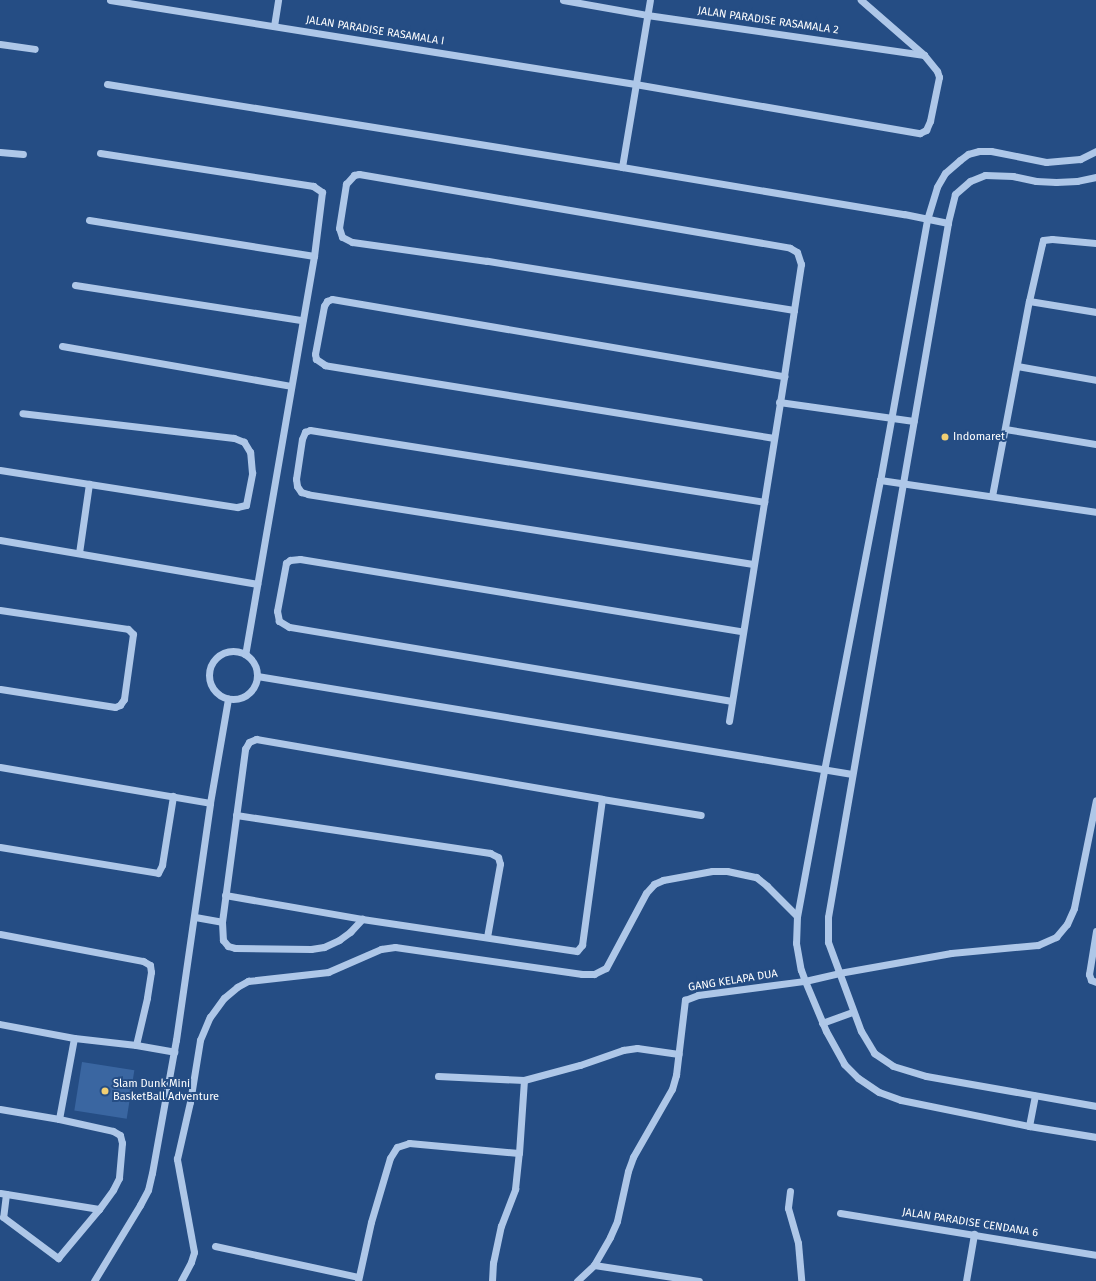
<!DOCTYPE html>
<html>
<head>
<meta charset="utf-8">
<style>
	body { margin:0 }
	#map { position:relative; width:1096px; height:1281px; overflow:hidden; background:#254d84; font-family:"Fira Sans",sans-serif }
	div>[style] { position:absolute }
	.green>* { inset:0; background:#3a66a1; transform-origin:0 0 }
	.minor>* { height:7px; margin:-3.5px; padding:0 3.5px; transform-origin:3.5px; border-radius:3.5px; background:#aec7e8 }
	.minor>.ring { margin:-3.5px; padding:0; box-sizing:content-box; background:none; border:7px solid #aec7e8; border-radius:50% }
	.dots>* { width:11px; height:11px; translate:-50% -50%; box-sizing:border-box; border:2px solid #254d84; border-radius:50% }
	span { translate:-50% -50%; white-space:nowrap; text-align:center; line-height:1.15; -webkit-text-stroke:4px #254d84; paint-order:stroke }
	.street-label { font-size:11px; color:#fff }
	.poi-label { font-size:11px; color:#fff }
	.left { translate:0 -50%; text-align:left }
</style>
</head>
<body>
<div id="map">
	<div class="green">
		<div style="left:82px;top:1062px;width:53px;height:49px;rotate:9deg"></div>
	</div>
	<div class="minor">
		<div style="left:110px;top:0;width:532px;rotate:9.09deg"></div>
		<div style="left:635px;top:84px;width:289px;rotate:9.8deg"></div>
		<div style="left:920px;top:133px;width:7px;rotate:-27deg"></div>
		<div style="left:926px;top:130px;width:10px;rotate:-66deg"></div>
		<div style="left:930px;top:121px;width:45px;rotate:-78.4deg"></div>
		<div style="left:939px;top:77px;width:6px;rotate:-108deg"></div>
		<div style="left:937px;top:71px;width:21px;rotate:-129deg"></div>
		<div style="left:924px;top:55px;width:84px;rotate:-138.9deg"></div>
		<div style="left:563px;top:0;width:85px;rotate:10.1deg"></div>
		<div style="left:647px;top:15px;width:280px;rotate:8.2deg"></div>
		<div style="left:274px;top:26px;width:26px;rotate:-81deg"></div>
		<div style="left:0;top:44px;width:35px;rotate:8deg"></div>
		<div style="left:107px;top:84px;width:522px;rotate:9.16deg"></div>
		<div style="left:622px;top:167px;width:286px;rotate:9.5deg"></div>
		<div style="left:904px;top:214px;width:45px;rotate:11.6deg"></div>
		<div style="left:1096px;top:151px;width:18px;rotate:153deg"></div>
		<div style="left:1080px;top:159px;width:34px;rotate:175deg"></div>
		<div style="left:1046px;top:162px;width:56px;rotate:-168.7deg"></div>
		<div style="left:991px;top:151px;width:12px;rotate:180deg"></div>
		<div style="left:979px;top:151px;width:11px;rotate:165deg"></div>
		<div style="left:968px;top:154px;width:10px;rotate:143deg"></div>
		<div style="left:960px;top:160px;width:20px;rotate:139deg"></div>
		<div style="left:945px;top:173px;width:16px;rotate:120deg"></div>
		<div style="left:937px;top:187px;width:34px;rotate:107deg"></div>
		<div style="left:927px;top:220px;width:264px;rotate:100.2deg"></div>
		<div style="left:880px;top:480px;width:296px;rotate:100.9deg"></div>
		<div style="left:824px;top:771px;width:147px;rotate:100.5deg"></div>
		<div style="left:797px;top:916px;width:27px;rotate:92deg"></div>
		<div style="left:796px;top:943px;width:27px;rotate:80deg"></div>
		<div style="left:801px;top:970px;width:12px;rotate:70deg"></div>
		<div style="left:805px;top:981px;width:54px;rotate:67.2deg"></div>
		<div style="left:826px;top:1031px;width:38px;rotate:61deg"></div>
		<div style="left:844px;top:1064px;width:20px;rotate:45deg"></div>
		<div style="left:858px;top:1078px;width:25px;rotate:34deg"></div>
		<div style="left:879px;top:1092px;width:23px;rotate:20deg"></div>
		<div style="left:901px;top:1100px;width:131px;rotate:11.5deg"></div>
		<div style="left:1029px;top:1126px;width:68px;rotate:9.3deg"></div>
		<div style="left:0;top:152px;width:23px;rotate:5deg"></div>
		<div style="left:100px;top:153px;width:216px;rotate:8.8deg"></div>
		<div style="left:313px;top:186px;width:11px;rotate:34deg"></div>
		<div style="left:322px;top:192px;width:64px;rotate:97.1deg"></div>
		<div style="left:314px;top:256px;width:404px;rotate:99.8deg"></div>
		<div style="left:622px;top:167px;width:169px;rotate:-80.5deg"></div>
		<div style="left:359px;top:174px;width:437px;rotate:9.7deg"></div>
		<div style="left:790px;top:248px;width:8px;rotate:30deg"></div>
		<div style="left:797px;top:252px;width:13px;rotate:72deg"></div>
		<div style="left:801px;top:264px;width:47px;rotate:98.7deg"></div>
		<div style="left:794px;top:310px;width:311px;rotate:-170.9deg"></div>
		<div style="left:487px;top:261px;width:136px;rotate:-172deg"></div>
		<div style="left:352px;top:242px;width:11px;rotate:-153deg"></div>
		<div style="left:342px;top:237px;width:9px;rotate:-108deg"></div>
		<div style="left:339px;top:228px;width:45px;rotate:-81deg"></div>
		<div style="left:346px;top:184px;width:12px;rotate:-48deg"></div>
		<div style="left:354px;top:175px;width:5px;rotate:-11deg"></div>
		<div style="left:1096px;top:177px;width:19px;rotate:168deg"></div>
		<div style="left:1077px;top:181px;width:21px;rotate:177deg"></div>
		<div style="left:1056px;top:182px;width:20px;rotate:-177deg"></div>
		<div style="left:1036px;top:181px;width:24px;rotate:-168deg"></div>
		<div style="left:1013px;top:176px;width:28px;rotate:-178deg"></div>
		<div style="left:985px;top:175px;width:16px;rotate:158deg"></div>
		<div style="left:970px;top:181px;width:20px;rotate:139deg"></div>
		<div style="left:955px;top:194px;width:30px;rotate:104deg"></div>
		<div style="left:948px;top:223px;width:704px;rotate:99.81deg"></div>
		<div style="left:828px;top:917px;width:25px;rotate:90deg"></div>
		<div style="left:828px;top:942px;width:95px;rotate:69.7deg"></div>
		<div style="left:861px;top:1031px;width:26px;rotate:59deg"></div>
		<div style="left:874px;top:1053px;width:23px;rotate:34deg"></div>
		<div style="left:893px;top:1066px;width:34px;rotate:17deg"></div>
		<div style="left:926px;top:1076px;width:173px;rotate:10deg"></div>
		<div style="left:89px;top:220px;width:228px;rotate:9.1deg"></div>
		<div style="left:75px;top:285px;width:230px;rotate:8.8deg"></div>
		<div style="left:1029px;top:301px;width:68px;rotate:9.3deg"></div>
		<div style="left:62px;top:346px;width:232px;rotate:9.9deg"></div>
		<div style="left:1017px;top:366px;width:80px;rotate:10deg"></div>
		<div style="left:779px;top:402px;width:136px;rotate:8deg"></div>
		<div style="left:1005px;top:429px;width:92px;rotate:9.4deg"></div>
		<div style="left:774px;top:438px;width:455px;rotate:-170.8deg"></div>
		<div style="left:325px;top:365px;width:11px;rotate:-146deg"></div>
		<div style="left:316px;top:359px;width:5px;rotate:-101deg"></div>
		<div style="left:315px;top:354px;width:49px;rotate:-79.4deg"></div>
		<div style="left:324px;top:306px;width:6px;rotate:-59deg"></div>
		<div style="left:327px;top:301px;width:5px;rotate:-22deg"></div>
		<div style="left:332px;top:299px;width:459px;rotate:9.7deg"></div>
		<div style="left:784px;top:376px;width:67px;rotate:-81.4deg"></div>
		<div style="left:0;top:470px;width:240px;rotate:8.9deg"></div>
		<div style="left:237px;top:507px;width:9px;rotate:-13deg"></div>
		<div style="left:246px;top:505px;width:33px;rotate:-79deg"></div>
		<div style="left:252px;top:473px;width:21px;rotate:-95deg"></div>
		<div style="left:250px;top:452px;width:12px;rotate:-121deg"></div>
		<div style="left:244px;top:442px;width:11px;rotate:-158deg"></div>
		<div style="left:234px;top:438px;width:213px;rotate:-173.3deg"></div>
		<div style="left:880px;top:480px;width:218px;rotate:8.4deg"></div>
		<div style="left:992px;top:496px;width:198px;rotate:-79.3deg"></div>
		<div style="left:1029px;top:301px;width:58px;rotate:-77.2deg"></div>
		<div style="left:1042px;top:244px;width:4px;rotate:-76deg"></div>
		<div style="left:1043px;top:240px;width:9px;rotate:-6deg"></div>
		<div style="left:1052px;top:239px;width:44px;rotate:5.2deg"></div>
		<div style="left:0;top:540px;width:261px;rotate:9.7deg"></div>
		<div style="left:79px;top:553px;width:70px;rotate:-81.8deg"></div>
		<div style="left:753px;top:564px;width:450px;rotate:-171.1deg"></div>
		<div style="left:308px;top:494px;width:7px;rotate:-164deg"></div>
		<div style="left:301px;top:492px;width:7px;rotate:-124deg"></div>
		<div style="left:297px;top:486px;width:7px;rotate:-98deg"></div>
		<div style="left:296px;top:479px;width:40px;rotate:-81.5deg"></div>
		<div style="left:302px;top:439px;width:8px;rotate:-67deg"></div>
		<div style="left:305px;top:432px;width:5px;rotate:-22deg"></div>
		<div style="left:310px;top:430px;width:460px;rotate:9deg"></div>
		<div style="left:0;top:610px;width:129px;rotate:8.4deg"></div>
		<div style="left:128px;top:629px;width:7px;rotate:45deg"></div>
		<div style="left:133px;top:634px;width:66px;rotate:97.9deg"></div>
		<div style="left:124px;top:699px;width:7px;rotate:124deg"></div>
		<div style="left:120px;top:705px;width:5px;rotate:158deg"></div>
		<div style="left:115px;top:707px;width:116px;rotate:-171.1deg"></div>
		<div class="ring" style="left:209px;top:651px;width:41px;height:41px"></div>
		<div style="left:257px;top:676px;width:603px;rotate:9.35deg"></div>
		<div style="left:732px;top:701px;width:449px;rotate:-170.5deg"></div>
		<div style="left:289px;top:627px;width:12px;rotate:-149deg"></div>
		<div style="left:279px;top:621px;width:10px;rotate:-101deg"></div>
		<div style="left:277px;top:611px;width:49px;rotate:-79.4deg"></div>
		<div style="left:286px;top:563px;width:5px;rotate:-37deg"></div>
		<div style="left:290px;top:560px;width:10px;rotate:-6deg"></div>
		<div style="left:300px;top:559px;width:448px;rotate:9.3deg"></div>
		<div style="left:729px;top:721px;width:349px;rotate:-80.9deg"></div>
		<div style="left:0;top:767px;width:213px;rotate:9.7deg"></div>
		<div style="left:236px;top:815px;width:257px;rotate:8.5deg"></div>
		<div style="left:490px;top:853px;width:9px;rotate:27deg"></div>
		<div style="left:498px;top:857px;width:7px;rotate:74deg"></div>
		<div style="left:500px;top:864px;width:74px;rotate:100.1deg"></div>
		<div style="left:0;top:847px;width:160px;rotate:9.3deg"></div>
		<div style="left:158px;top:873px;width:9px;rotate:-63deg"></div>
		<div style="left:162px;top:865px;width:70px;rotate:-80.9deg"></div>
		<div style="left:225px;top:895px;width:139px;rotate:9.9deg"></div>
		<div style="left:195px;top:917px;width:27px;rotate:10deg"></div>
		<div style="left:222px;top:922px;width:18px;rotate:87deg"></div>
		<div style="left:223px;top:940px;width:8px;rotate:50deg"></div>
		<div style="left:228px;top:946px;width:7px;rotate:16deg"></div>
		<div style="left:235px;top:948px;width:76px;rotate:0.8deg"></div>
		<div style="left:311px;top:949px;width:13px;rotate:-9deg"></div>
		<div style="left:324px;top:947px;width:17px;rotate:-25deg"></div>
		<div style="left:339px;top:940px;width:14px;rotate:-36deg"></div>
		<div style="left:350px;top:932px;width:18px;rotate:-47deg"></div>
		<div style="left:362px;top:919px;width:217px;rotate:8.5deg"></div>
		<div style="left:577px;top:951px;width:8px;rotate:-50deg"></div>
		<div style="left:582px;top:945px;width:147px;rotate:-82.2deg"></div>
		<div style="left:602px;top:799px;width:100px;rotate:9.2deg"></div>
		<div style="left:222px;top:922px;width:175px;rotate:-82.4deg"></div>
		<div style="left:245px;top:749px;width:8px;rotate:-60deg"></div>
		<div style="left:249px;top:742px;width:8px;rotate:-23deg"></div>
		<div style="left:256px;top:739px;width:351px;rotate:9.8deg"></div>
		<div style="left:1096px;top:931px;width:44px;rotate:99.2deg"></div>
		<div style="left:1089px;top:974px;width:6px;rotate:72deg"></div>
		<div style="left:1091px;top:980px;width:5px;rotate:22deg"></div>
		<div style="left:0;top:934px;width:146px;rotate:10.7deg"></div>
		<div style="left:143px;top:961px;width:8px;rotate:30deg"></div>
		<div style="left:150px;top:965px;width:7px;rotate:82deg"></div>
		<div style="left:151px;top:972px;width:26px;rotate:99deg"></div>
		<div style="left:147px;top:998px;width:48px;rotate:103.2deg"></div>
		<div style="left:136px;top:1045px;width:62px;rotate:-173.6deg"></div>
		<div style="left:74px;top:1038px;width:75px;rotate:-169.3deg"></div>
		<div style="left:822px;top:1023px;width:33px;rotate:-20deg"></div>
		<div style="left:136px;top:1045px;width:39px;rotate:10deg"></div>
		<div style="left:438px;top:1076px;width:86px;rotate:2.7deg"></div>
		<div style="left:524px;top:1080px;width:58px;rotate:-15deg"></div>
		<div style="left:580px;top:1065px;width:46px;rotate:-19.2deg"></div>
		<div style="left:623px;top:1050px;width:14px;rotate:-8deg"></div>
		<div style="left:637px;top:1048px;width:42px;rotate:8.1deg"></div>
		<div style="left:0;top:1109px;width:60px;rotate:9.6deg"></div>
		<div style="left:59px;top:1119px;width:55px;rotate:12.5deg"></div>
		<div style="left:113px;top:1131px;width:8px;rotate:30deg"></div>
		<div style="left:120px;top:1135px;width:8px;rotate:76deg"></div>
		<div style="left:122px;top:1143px;width:35px;rotate:95deg"></div>
		<div style="left:119px;top:1178px;width:13px;rotate:117deg"></div>
		<div style="left:113px;top:1190px;width:24px;rotate:126deg"></div>
		<div style="left:99px;top:1209px;width:100px;rotate:-170.8deg"></div>
		<div style="left:59px;top:1119px;width:82px;rotate:-79.5deg"></div>
		<div style="left:1029px;top:1126px;width:31px;rotate:-79deg"></div>
		<div style="left:790px;top:1191px;width:17px;rotate:97deg"></div>
		<div style="left:788px;top:1208px;width:36px;rotate:74deg"></div>
		<div style="left:798px;top:1243px;width:38px;rotate:85deg"></div>
		<div style="left:6px;top:1194px;width:23px;rotate:97deg"></div>
		<div style="left:3px;top:1217px;width:69px;rotate:36.7deg"></div>
		<div style="left:58px;top:1258px;width:64px;rotate:-50.1deg"></div>
		<div style="left:840px;top:1213px;width:259px;rotate:9.3deg"></div>
		<div style="left:215px;top:1246px;width:146px;rotate:12.2deg"></div>
		<div style="left:594px;top:1265px;width:106px;rotate:8.7deg"></div>
		<div style="left:94px;top:1281px;width:89px;rotate:-58.8deg"></div>
		<div style="left:140px;top:1205px;width:17px;rotate:-62deg"></div>
		<div style="left:148px;top:1190px;width:17px;rotate:-77deg"></div>
		<div style="left:152px;top:1173px;width:135px;rotate:-79.8deg"></div>
		<div style="left:176px;top:1040px;width:239px;rotate:-81.8deg"></div>
		<div style="left:210px;top:803px;width:106px;rotate:-80.2deg"></div>
		<div style="left:181px;top:1281px;width:21px;rotate:-62deg"></div>
		<div style="left:191px;top:1262px;width:10px;rotate:-73deg"></div>
		<div style="left:194px;top:1252px;width:95px;rotate:-100.4deg"></div>
		<div style="left:177px;top:1159px;width:58px;rotate:-77.2deg"></div>
		<div style="left:190px;top:1102px;width:63px;rotate:-80.8deg"></div>
		<div style="left:200px;top:1040px;width:25px;rotate:-67deg"></div>
		<div style="left:210px;top:1017px;width:24px;rotate:-54deg"></div>
		<div style="left:224px;top:998px;width:17px;rotate:-40deg"></div>
		<div style="left:237px;top:987px;width:13px;rotate:-29deg"></div>
		<div style="left:248px;top:981px;width:81px;rotate:-6.4deg"></div>
		<div style="left:328px;top:972px;width:58px;rotate:-23.5deg"></div>
		<div style="left:381px;top:949px;width:14px;rotate:-8deg"></div>
		<div style="left:395px;top:947px;width:189px;rotate:8.2deg"></div>
		<div style="left:582px;top:974px;width:12px"></div>
		<div style="left:594px;top:974px;width:13px;rotate:-27deg"></div>
		<div style="left:606px;top:968px;width:85px;rotate:-61.9deg"></div>
		<div style="left:646px;top:893px;width:12px;rotate:-48deg"></div>
		<div style="left:654px;top:884px;width:10px;rotate:-24deg"></div>
		<div style="left:663px;top:880px;width:50px;rotate:-10.4deg"></div>
		<div style="left:712px;top:871px;width:15px"></div>
		<div style="left:727px;top:871px;width:30px;rotate:12deg"></div>
		<div style="left:756px;top:877px;width:14px;rotate:39deg"></div>
		<div style="left:767px;top:886px;width:42px;rotate:45deg"></div>
		<div style="left:358px;top:1281px;width:60px;rotate:-77.6deg"></div>
		<div style="left:371px;top:1222px;width:67px;rotate:-73.5deg"></div>
		<div style="left:390px;top:1158px;width:13px;rotate:-58deg"></div>
		<div style="left:397px;top:1147px;width:13px;rotate:-18deg"></div>
		<div style="left:409px;top:1143px;width:110px;rotate:5.2deg"></div>
		<div style="left:519px;top:1153px;width:73px;rotate:-86.1deg"></div>
		<div style="left:492px;top:1281px;width:18px;rotate:-87deg"></div>
		<div style="left:493px;top:1263px;width:38px;rotate:-78deg"></div>
		<div style="left:501px;top:1226px;width:40px;rotate:-69deg"></div>
		<div style="left:515px;top:1189px;width:36px;rotate:-84deg"></div>
		<div style="left:577px;top:1281px;width:23px;rotate:-43deg"></div>
		<div style="left:594px;top:1265px;width:32px;rotate:-60deg"></div>
		<div style="left:610px;top:1237px;width:17px;rotate:-66deg"></div>
		<div style="left:617px;top:1221px;width:51px;rotate:-77.6deg"></div>
		<div style="left:628px;top:1171px;width:15px;rotate:-70deg"></div>
		<div style="left:633px;top:1157px;width:78px;rotate:-60.2deg"></div>
		<div style="left:672px;top:1089px;width:15px;rotate:-74deg"></div>
		<div style="left:676px;top:1075px;width:76px;rotate:-83.2deg"></div>
		<div style="left:685px;top:1000px;width:14px;rotate:-21deg"></div>
		<div style="left:698px;top:995px;width:108px;rotate:-7.5deg"></div>
		<div style="left:805px;top:981px;width:35px;rotate:-13deg"></div>
		<div style="left:839px;top:973px;width:114px;rotate:-10.1deg"></div>
		<div style="left:951px;top:953px;width:87px;rotate:-5.3deg"></div>
		<div style="left:1038px;top:945px;width:20px;rotate:-24deg"></div>
		<div style="left:1056px;top:937px;width:17px;rotate:-50deg"></div>
		<div style="left:1067px;top:924px;width:17px;rotate:-66deg"></div>
		<div style="left:1074px;top:908px;width:110px;rotate:-78.5deg"></div>
		<div style="left:966px;top:1281px;width:48px;rotate:-80.3deg"></div>
	</div>
	<div class="dots">
		<div style="left:945px;top:437px;background:#f1cf73"></div>
		<div style="left:105px;top:1091px;background:#f1cf73"></div>
	</div>
	<div class="street-label">
		<span style="left:768px;top:21px;rotate:8deg">JALAN PARADISE RASAMALA 2</span>
		<span style="left:375px;top:31px;rotate:9deg">JALAN PARADISE RASAMALA I</span>
		<span style="left:733px;top:981px;rotate:-9deg">GANG KELAPA DUA</span>
		<span style="left:970px;top:1223px;rotate:9deg">JALAN PARADISE CENDANA 6</span>
	</div>
	<div class="poi-label">
		<span class="left" style="left:953px;top:437px">Indomaret</span>
		<span class="left" style="left:113px;top:1091px">Slam Dunk Mini<br>BasketBall Adventure</span>
	</div>
</div>
</body>
</html>
